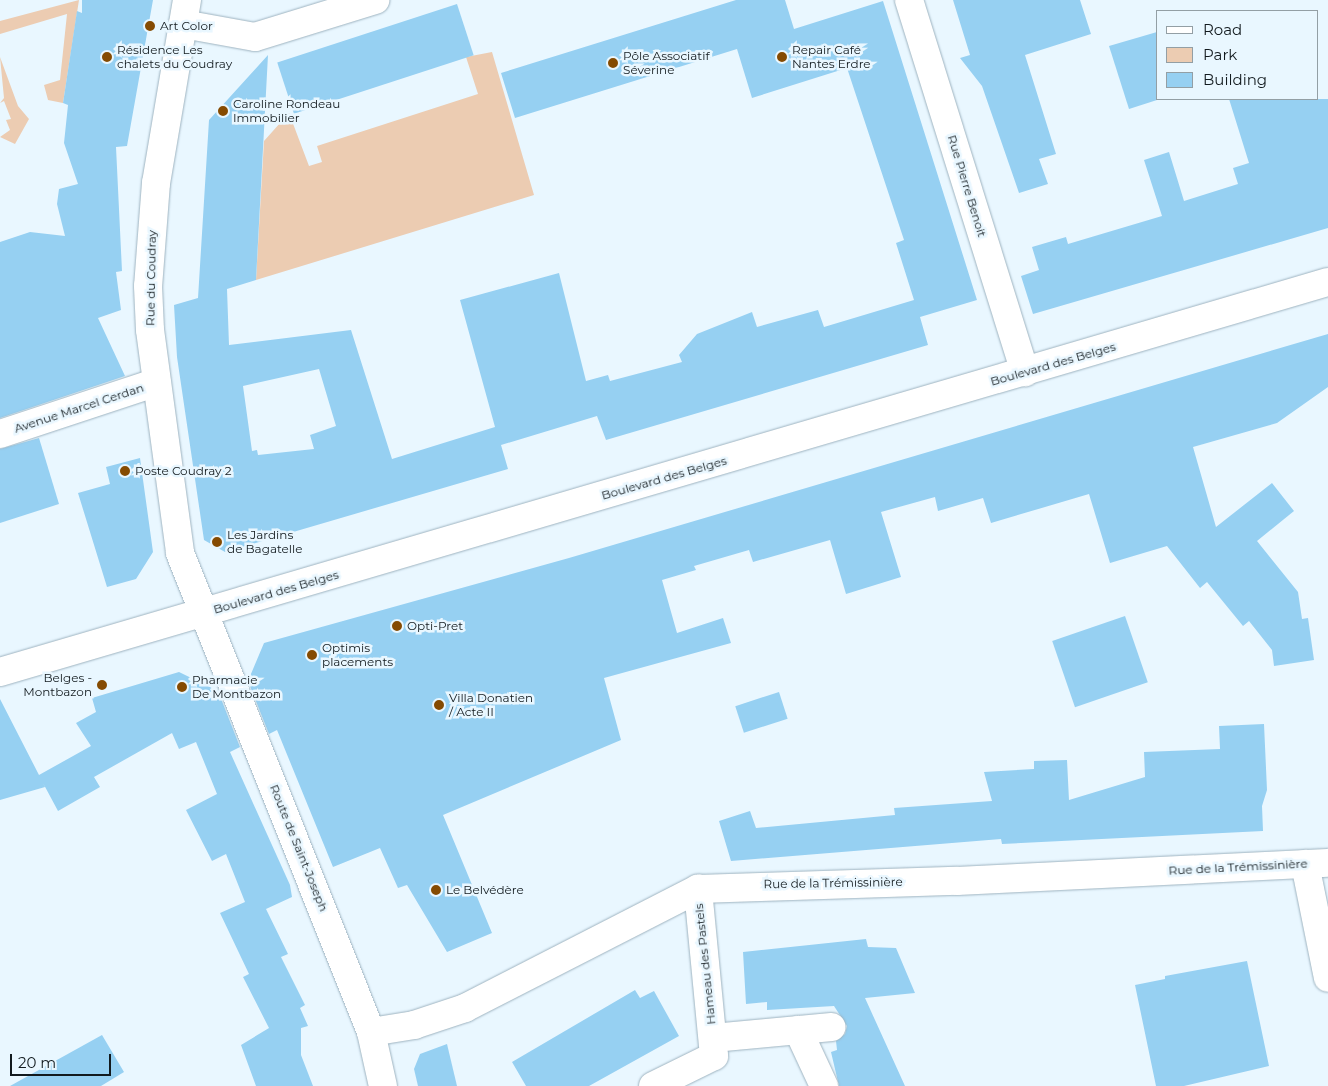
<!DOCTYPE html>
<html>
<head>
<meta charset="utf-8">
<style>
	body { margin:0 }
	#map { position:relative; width:1328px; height:1086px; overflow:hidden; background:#e9f7ff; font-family:Montserrat,sans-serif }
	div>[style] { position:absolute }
	.green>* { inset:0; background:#ecccb2 }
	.building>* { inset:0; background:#96d0f2; transform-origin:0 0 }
	.roads { filter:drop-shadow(0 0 1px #9eb3c0) drop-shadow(0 0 1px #9eb3c0) }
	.minor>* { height:28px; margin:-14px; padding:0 14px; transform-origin:14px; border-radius:14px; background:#fff }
	.major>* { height:28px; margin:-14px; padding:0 14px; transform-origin:14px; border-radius:14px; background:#fff }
	.dots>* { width:14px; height:14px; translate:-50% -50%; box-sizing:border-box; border:2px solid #e9f7ff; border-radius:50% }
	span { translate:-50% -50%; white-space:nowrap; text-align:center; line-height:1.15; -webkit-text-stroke:5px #e9f7ff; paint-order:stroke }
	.poi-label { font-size:12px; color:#121a1e }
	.left { translate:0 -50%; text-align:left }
	.right { translate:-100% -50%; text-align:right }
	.street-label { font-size:12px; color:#121a1e }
	.legend { position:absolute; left:1156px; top:10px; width:162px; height:90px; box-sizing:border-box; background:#e9f7ff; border:1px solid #939fa5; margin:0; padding:6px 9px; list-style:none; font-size:15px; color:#121a1e }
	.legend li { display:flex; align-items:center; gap:10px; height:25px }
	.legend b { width:25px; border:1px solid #939fa5 }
	.scale { position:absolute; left:10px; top:1054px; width:101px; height:22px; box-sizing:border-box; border:2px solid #121a1e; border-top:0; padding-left:6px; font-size:15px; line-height:18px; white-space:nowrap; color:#121a1e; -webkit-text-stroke:4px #e9f7ff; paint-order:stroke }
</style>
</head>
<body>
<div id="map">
	<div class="green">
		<div style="clip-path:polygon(79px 0,63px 103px,48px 100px,44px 85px,60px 80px,67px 14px,0 34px,0 21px)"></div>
		<div style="clip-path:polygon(492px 52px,534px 195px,256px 280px,264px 141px,289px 113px,309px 166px,322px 162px,317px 146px,478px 94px,466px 57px)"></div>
		<div style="clip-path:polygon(0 57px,18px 106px,29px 119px,15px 144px,0 137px,10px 130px,6px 120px,11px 119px,4px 101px,0 103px,4px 98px)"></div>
	</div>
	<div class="building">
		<div style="clip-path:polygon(82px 0,153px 0,127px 146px,116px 147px,122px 271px,116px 272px,121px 310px,98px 318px,125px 376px,0 418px,0 242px,30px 232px,65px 236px,57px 204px,59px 189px,78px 184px,64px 143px,68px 105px,63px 103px,77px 11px,82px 13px)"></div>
		<div style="clip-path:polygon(evenodd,736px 0,785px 0,794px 29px,883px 1px,977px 300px,920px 317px,928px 345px,606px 440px,597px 416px,501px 445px,508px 469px,225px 552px,204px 540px,177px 357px,174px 305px,198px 298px,209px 120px,268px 55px,256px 280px,227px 289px,229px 345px,351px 330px,392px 459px,495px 427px,460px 300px,559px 273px,586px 381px,608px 375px,610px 381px,682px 362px,679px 355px,697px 334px,752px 312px,757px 327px,818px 310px,824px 327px,914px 300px,896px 243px,904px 240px,847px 68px,752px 98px,737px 49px,515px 118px,501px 73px,736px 0,319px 369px,336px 426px,310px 435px,314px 449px,258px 455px,257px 450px,252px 451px,243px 386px,319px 369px)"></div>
		<div style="clip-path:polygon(953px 0,1080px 0,1091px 34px,1025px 55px,1056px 154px,1039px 159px,1048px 184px,1019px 193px,982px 86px,960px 58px,970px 55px)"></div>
		<div style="left:457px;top:4px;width:54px;height:189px;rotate:72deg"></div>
		<div style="clip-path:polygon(1157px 32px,1157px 100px,1129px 109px,1109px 46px)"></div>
		<div style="clip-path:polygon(1229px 99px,1328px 99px,1328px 228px,1033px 314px,1021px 276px,1039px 270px,1032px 247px,1066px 237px,1068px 244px,1162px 216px,1144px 160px,1169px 152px,1184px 201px,1238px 184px,1233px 168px,1249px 163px)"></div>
		<div style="clip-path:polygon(1328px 334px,1328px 387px,1277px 423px,1193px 447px,1216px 527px,1272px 483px,1294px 511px,1257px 541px,1298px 592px,1302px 619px,1308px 618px,1314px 660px,1274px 666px,1272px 650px,1249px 621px,1243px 626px,1207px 582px,1200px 588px,1167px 546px,1110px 563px,1089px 494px,991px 523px,983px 498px,938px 511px,935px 497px,881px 512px,901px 577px,846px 594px,830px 540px,753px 562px,749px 550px,694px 566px,696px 570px,662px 580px,677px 633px,723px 618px,731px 643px,604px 678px,621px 740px,443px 815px,492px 933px,447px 952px,407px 885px,398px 888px,380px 848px,333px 867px,277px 730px,269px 734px,248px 681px,264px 643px,569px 558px)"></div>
		<div style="clip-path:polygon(39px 438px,59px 504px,0 523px,0 449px)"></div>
		<div style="clip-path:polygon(140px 458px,153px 552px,136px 579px,107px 587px,78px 493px,110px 484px,106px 467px)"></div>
		<div style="left:1125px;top:616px;width:70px;height:77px;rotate:71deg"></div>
		<div style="clip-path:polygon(179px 672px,218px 691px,240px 747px,230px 752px,290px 885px,292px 897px,266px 909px,288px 954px,281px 957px,305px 1005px,300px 1008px,308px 1026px,301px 1028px,301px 1055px,313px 1086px,256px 1086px,241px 1045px,269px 1028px,243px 977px,249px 974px,220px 913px,245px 902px,226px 854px,212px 861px,186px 810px,217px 794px,196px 742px,179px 749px,172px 733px,94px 777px,100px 787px,58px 811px,43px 783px,45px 787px,0 800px,0 699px,39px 775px,91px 746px,76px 723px,96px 712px,92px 698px)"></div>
		<div style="left:779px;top:692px;width:28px;height:46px;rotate:72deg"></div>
		<div style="clip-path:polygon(1264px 724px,1267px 790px,1262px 806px,1263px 831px,1002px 844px,1001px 839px,731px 861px,719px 821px,750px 811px,756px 828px,895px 815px,894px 808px,992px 801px,984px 772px,1034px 769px,1034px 761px,1067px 760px,1069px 800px,1145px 777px,1144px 752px,1220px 749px,1219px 726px)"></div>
		<div style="clip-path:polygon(866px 939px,868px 947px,896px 948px,915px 993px,865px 998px,905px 1086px,839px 1086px,831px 1052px,837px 1050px,836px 1041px,845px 1034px,847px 1026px,834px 1006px,767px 1010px,767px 1002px,746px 1004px,743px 952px)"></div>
		<div style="clip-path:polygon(1247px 961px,1269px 1066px,1184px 1086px,1156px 1086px,1135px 985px,1165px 979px,1165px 976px)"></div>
		<div style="clip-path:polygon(635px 990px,640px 998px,654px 991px,679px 1036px,589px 1086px,526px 1086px,512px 1062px)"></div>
		<div style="clip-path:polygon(102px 1035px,124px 1072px,101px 1086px,10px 1086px)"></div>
		<div style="clip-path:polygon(447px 1044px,457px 1086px,418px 1086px,414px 1069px,420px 1054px)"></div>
	</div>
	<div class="roads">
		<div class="minor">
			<div style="left:187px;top:0;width:186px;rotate:99.6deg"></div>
			<div style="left:156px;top:183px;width:103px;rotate:94.4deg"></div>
			<div style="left:148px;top:286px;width:44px;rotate:87.4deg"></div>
			<div style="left:150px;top:330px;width:225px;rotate:82.3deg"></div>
			<div style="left:180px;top:553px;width:516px;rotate:68.26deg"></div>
			<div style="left:371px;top:1032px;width:55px;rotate:77.5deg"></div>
			<div style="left:909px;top:0;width:390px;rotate:72.7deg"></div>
			<div style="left:183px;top:24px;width:73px;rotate:10.2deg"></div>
			<div style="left:255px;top:37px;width:126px;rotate:-17.1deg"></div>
			<div style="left:0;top:434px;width:165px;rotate:-18.3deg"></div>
			<div style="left:1305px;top:864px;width:116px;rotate:78.6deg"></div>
			<div style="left:798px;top:1030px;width:62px;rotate:65.1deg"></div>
			<div style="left:371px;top:1032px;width:44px;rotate:-9.2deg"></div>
			<div style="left:414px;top:1025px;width:54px;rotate:-18.4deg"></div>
			<div style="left:465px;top:1008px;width:262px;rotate:-27.1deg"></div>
			<div style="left:698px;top:889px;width:259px;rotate:-1.8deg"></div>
			<div style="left:957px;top:881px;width:371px;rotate:-2.8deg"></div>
			<div style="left:713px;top:1038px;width:119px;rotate:-5.3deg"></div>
			<div style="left:653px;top:1086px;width:68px;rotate:-26.2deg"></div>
			<div style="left:714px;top:1056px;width:168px;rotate:-95.5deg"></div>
		</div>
		<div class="major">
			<div style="left:0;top:672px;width:1384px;rotate:-16.37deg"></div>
		</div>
	</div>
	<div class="dots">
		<div style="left:150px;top:26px;background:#854b02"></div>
		<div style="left:107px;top:57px;background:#854b02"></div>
		<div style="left:782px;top:57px;background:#854b02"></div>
		<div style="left:613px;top:63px;background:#854b02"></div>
		<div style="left:223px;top:111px;background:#854b02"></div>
		<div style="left:125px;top:471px;background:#854b02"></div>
		<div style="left:217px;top:542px;background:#854b02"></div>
		<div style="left:397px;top:626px;background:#854b02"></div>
		<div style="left:312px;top:655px;background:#854b02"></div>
		<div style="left:102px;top:685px;background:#854b02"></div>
		<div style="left:182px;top:687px;background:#854b02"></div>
		<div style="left:439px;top:705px;background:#854b02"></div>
		<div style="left:436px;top:890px;background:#854b02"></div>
	</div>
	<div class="poi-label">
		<span class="left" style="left:160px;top:26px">Art Color</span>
		<span class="left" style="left:117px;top:57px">Résidence Les<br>chalets du Coudray</span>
		<span class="left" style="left:792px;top:57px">Repair Café<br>Nantes Erdre</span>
		<span class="left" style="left:623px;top:63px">Pôle Associatif<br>Séverine</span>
		<span class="left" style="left:233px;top:111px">Caroline Rondeau<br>Immobilier</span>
		<span class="left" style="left:135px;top:471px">Poste Coudray 2</span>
		<span class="left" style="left:227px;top:542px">Les Jardins<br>de Bagatelle</span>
		<span class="left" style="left:407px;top:626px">Opti-Pret</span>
		<span class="left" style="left:322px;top:655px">Optimis<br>placements</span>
		<span class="right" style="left:92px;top:685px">Belges -<br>Montbazon</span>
		<span class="left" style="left:192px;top:687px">Pharmacie<br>De Montbazon</span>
		<span class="left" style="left:449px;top:705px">Villa Donatien<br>/ Acte II</span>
		<span class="left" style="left:446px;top:890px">Le Belvédère</span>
	</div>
	<div class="street-label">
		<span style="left:967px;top:186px;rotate:73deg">Rue Pierre Benoit</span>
		<span style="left:151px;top:278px;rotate:-89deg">Rue du Coudray</span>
		<span style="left:1053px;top:364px;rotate:-16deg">Boulevard des Belges</span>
		<span style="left:79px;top:408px;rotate:-18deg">Avenue Marcel Cerdan</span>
		<span style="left:664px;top:478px;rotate:-16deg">Boulevard des Belges</span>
		<span style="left:276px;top:592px;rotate:-16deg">Boulevard des Belges</span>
		<span style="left:299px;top:848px;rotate:68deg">Route de Saint-Joseph</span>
		<span style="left:1238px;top:867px;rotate:-3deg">Rue de la Trémissinière</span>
		<span style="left:833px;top:883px;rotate:-1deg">Rue de la Trémissinière</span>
		<span style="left:705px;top:964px;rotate:-96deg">Hameau des Pastels</span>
	</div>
	<ul class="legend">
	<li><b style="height:6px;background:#fff"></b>Road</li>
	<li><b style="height:14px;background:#ecccb2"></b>Park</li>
	<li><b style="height:14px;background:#96d0f2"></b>Building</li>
	</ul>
	<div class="scale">20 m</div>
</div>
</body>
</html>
